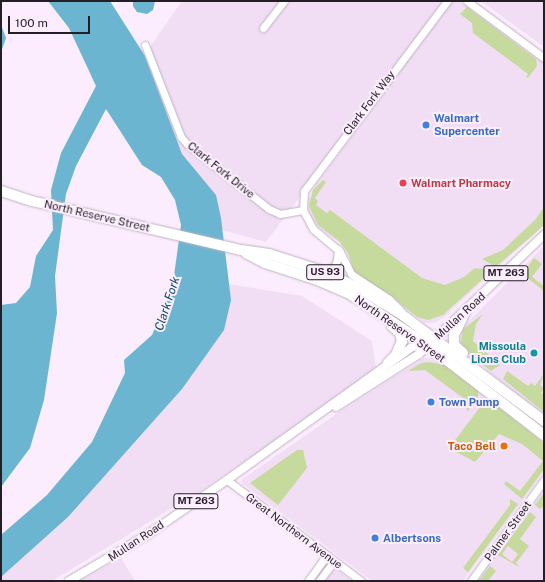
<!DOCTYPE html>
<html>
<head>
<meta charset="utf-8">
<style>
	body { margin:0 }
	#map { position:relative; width:545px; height:582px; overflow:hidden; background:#fbedfd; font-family:"Public Sans",sans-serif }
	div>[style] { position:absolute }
	.built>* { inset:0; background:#f1def4 }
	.green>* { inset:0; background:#c6da9d }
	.water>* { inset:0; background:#6bb5d1 }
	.roads { filter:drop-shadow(0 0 1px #bfb2c1) drop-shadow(0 0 1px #bfb2c1) }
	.minor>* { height:7px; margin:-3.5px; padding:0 3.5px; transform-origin:3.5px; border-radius:3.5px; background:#fff }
	.major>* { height:8px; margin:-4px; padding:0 4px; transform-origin:4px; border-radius:4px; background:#fff }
	.highway>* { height:10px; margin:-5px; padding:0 5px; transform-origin:5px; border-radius:5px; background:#fff }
	.dots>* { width:11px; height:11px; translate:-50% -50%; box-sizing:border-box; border:2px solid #fbedfd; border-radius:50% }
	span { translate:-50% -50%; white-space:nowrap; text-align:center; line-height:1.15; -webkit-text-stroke:4px #fbedfd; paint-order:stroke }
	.shield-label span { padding:1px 3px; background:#fbedfd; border:1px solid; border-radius:3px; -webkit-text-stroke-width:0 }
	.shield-label { font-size:10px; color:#241f25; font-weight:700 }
	.street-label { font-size:11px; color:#241f25 }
	.shop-label { font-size:11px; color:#366cbe; font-weight:700 }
	.left { translate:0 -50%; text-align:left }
	.health-label { font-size:11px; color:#be3a42; font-weight:700 }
	.culture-label { font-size:11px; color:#0d838f; font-weight:700 }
	.right { translate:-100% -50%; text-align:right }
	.food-label { font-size:11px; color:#c56008; font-weight:700 }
	.water-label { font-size:12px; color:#06485c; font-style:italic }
	.frame { position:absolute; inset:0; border:2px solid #241f25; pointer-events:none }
	.scale { position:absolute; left:8px; top:16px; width:82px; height:18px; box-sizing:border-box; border:2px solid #241f25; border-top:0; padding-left:5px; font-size:12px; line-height:14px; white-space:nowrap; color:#241f25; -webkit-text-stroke:3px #fbedfd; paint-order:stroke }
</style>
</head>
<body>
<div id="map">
	<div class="built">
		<div style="clip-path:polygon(182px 1px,447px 1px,266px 242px,222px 230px,216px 195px,182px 154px,156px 88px,145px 54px)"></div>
		<div style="clip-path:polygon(460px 1px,544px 63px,544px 225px,443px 318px,434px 323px,425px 323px,355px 274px,348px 255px,339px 242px,316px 226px,309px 213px,308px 201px,313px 189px,451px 2px)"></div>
		<div style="clip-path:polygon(481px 1px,544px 1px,544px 47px)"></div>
		<div style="clip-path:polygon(544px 246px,544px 416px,464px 352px,458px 347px,458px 337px,461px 329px)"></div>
		<div style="clip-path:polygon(228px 284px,302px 296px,372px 341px,376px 368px,316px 413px,202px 490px,52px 581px,1px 581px,1px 577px,68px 517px,182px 389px,231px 300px)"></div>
		<div style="clip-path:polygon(424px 358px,432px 358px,442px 363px,544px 443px,544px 472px,463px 581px,372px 581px,243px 484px,241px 480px,345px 408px)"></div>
		<div style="clip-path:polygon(544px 490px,544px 581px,477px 581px)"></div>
		<div style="clip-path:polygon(121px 558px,135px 581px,79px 581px)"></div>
		<div style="clip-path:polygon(334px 570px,337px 570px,352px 581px,322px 581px)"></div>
	</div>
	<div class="green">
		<div style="clip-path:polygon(467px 7px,536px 59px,537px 66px,528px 78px,526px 77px,528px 74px,473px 33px,472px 23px,460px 14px)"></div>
		<div style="clip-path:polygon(323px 180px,326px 182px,315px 198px,318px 201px,316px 205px,327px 213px,330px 210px,422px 278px,445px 285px,464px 277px,475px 268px,483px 269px,487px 275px,443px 315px,428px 320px,417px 317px,390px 295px,355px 274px,348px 253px,340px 242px,318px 225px,309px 206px,313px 190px)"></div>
		<div style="clip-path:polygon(544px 207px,544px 225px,533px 235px,493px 269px,491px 264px,482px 259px,503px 250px,535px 220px)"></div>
		<div style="clip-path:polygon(534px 258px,542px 264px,532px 277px,544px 286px,544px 291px,522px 274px)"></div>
		<div style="clip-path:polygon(483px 314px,476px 324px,473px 341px,500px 365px,491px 371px,464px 350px,461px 343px,463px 329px)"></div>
		<div style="clip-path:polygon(429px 362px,445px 365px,478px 389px,478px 396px,467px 412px,466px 400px,425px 370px,408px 371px,421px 363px)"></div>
		<div style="clip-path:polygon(507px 371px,528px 386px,531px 383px,535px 386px,544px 374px,540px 385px,544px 388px,541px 393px,544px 395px,544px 412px,503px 379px)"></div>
		<div style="clip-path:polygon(491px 401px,544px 443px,544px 469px,522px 499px,504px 484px,506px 481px,520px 491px,543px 461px,522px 444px,499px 434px,475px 462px,449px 448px,484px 402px)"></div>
		<div style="clip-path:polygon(297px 450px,303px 450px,307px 468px,278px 505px,250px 483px)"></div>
		<div style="clip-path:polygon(544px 493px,544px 506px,540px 509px,535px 505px)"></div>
		<div style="clip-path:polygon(510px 499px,518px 504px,468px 572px,463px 568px,510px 505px)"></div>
		<div style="clip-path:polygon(evenodd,530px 512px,536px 517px,520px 539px,529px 546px,516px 563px,519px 567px,498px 555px,530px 512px,508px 546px,518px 554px,512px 562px,502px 554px,508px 546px)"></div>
		<div style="clip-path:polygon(490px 566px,496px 571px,488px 581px,479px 581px)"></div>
	</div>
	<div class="water">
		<div style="clip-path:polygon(48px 1px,110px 1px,145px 56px,182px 154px,216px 195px,221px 218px,231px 300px,224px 330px,182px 389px,68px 517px,1px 577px,1px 535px,47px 495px,92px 442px,125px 373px,124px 360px,152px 335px,172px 290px,181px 225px,175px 200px,161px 177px,142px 165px,106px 109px,76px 166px,66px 194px,55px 276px,57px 313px,44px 400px,30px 448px,1px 487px,1px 305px,16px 303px,30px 287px,36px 256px,53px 230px,51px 190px,61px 153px,96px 86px,69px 28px)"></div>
		<div style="clip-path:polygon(155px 1px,153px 10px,147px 14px,137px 12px,133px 6px,133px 1px)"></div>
		<div style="clip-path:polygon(1px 25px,6px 38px,1px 52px)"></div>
	</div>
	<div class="roads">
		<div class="minor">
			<div style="left:467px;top:1px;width:96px;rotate:36.5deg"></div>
			<div style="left:263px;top:28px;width:34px;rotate:-52deg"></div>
			<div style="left:145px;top:45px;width:99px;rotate:68.6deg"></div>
			<div style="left:181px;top:137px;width:9px;rotate:49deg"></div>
			<div style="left:187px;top:144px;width:105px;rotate:38.4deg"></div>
			<div style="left:269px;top:209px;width:12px;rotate:24deg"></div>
			<div style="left:280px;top:214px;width:23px;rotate:-10deg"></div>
			<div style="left:303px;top:210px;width:21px;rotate:62deg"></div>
			<div style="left:313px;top:229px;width:35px;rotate:40deg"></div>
			<div style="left:340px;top:252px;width:25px;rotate:63deg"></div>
			<div style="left:351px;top:274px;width:45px;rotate:33.3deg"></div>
			<div style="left:389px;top:299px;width:16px;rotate:45deg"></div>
			<div style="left:303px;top:210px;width:19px;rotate:-87deg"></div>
			<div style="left:304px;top:191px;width:238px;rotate:-53deg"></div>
			<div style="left:322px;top:271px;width:13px;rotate:-18deg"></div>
			<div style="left:334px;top:267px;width:8px;rotate:-67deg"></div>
			<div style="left:337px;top:260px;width:11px;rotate:-85deg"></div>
			<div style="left:227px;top:480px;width:168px;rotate:37deg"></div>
			<div style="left:308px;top:581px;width:32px;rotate:-54deg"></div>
			<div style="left:319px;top:581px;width:25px;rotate:-53deg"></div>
			<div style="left:471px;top:581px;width:125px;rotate:-54.1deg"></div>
		</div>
		<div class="major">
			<div style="left:336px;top:407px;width:98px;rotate:-32.6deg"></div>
			<div style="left:419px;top:354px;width:173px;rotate:-43.6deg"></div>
			<div style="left:69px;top:581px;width:91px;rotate:-30.5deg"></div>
			<div style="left:147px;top:535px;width:97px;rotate:-34.5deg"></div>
			<div style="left:227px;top:480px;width:228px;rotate:-35.7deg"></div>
			<div style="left:412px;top:347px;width:15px;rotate:-8deg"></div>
		</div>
		<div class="highway">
			<div style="left:1px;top:191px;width:33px;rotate:18deg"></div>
			<div style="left:32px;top:201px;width:215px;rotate:13.2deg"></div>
			<div style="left:241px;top:250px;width:28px;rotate:8deg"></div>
			<div style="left:269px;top:254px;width:56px;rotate:17.8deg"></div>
			<div style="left:322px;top:271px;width:38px;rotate:25deg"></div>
			<div style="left:357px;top:287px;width:52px;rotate:31.5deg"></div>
			<div style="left:401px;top:314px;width:179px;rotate:36.8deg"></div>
			<div style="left:246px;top:253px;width:21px;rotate:28deg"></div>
			<div style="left:265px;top:263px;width:55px;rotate:18.1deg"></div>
			<div style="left:317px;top:280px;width:36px;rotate:23deg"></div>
			<div style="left:350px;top:294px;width:92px;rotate:33.5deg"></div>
			<div style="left:427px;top:345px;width:148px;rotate:37.6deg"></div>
			<div style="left:463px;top:353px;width:12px;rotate:-138deg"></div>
			<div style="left:454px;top:345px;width:10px;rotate:-90deg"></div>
			<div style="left:454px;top:335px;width:28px;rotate:-64deg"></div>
			<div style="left:388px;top:363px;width:11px;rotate:-45deg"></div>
			<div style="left:396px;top:355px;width:15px;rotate:-67deg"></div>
			<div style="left:402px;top:341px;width:8px;rotate:-104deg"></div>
			<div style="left:400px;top:333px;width:11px;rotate:-139deg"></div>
		</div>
	</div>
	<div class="dots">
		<div style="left:426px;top:125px;background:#3f7fe0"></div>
		<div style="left:403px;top:183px;background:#e0444e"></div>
		<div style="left:534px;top:353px;background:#0f9aa8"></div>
		<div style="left:431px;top:402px;background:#3f7fe0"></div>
		<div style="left:504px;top:446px;background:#e8710a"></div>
		<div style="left:375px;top:538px;background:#3f7fe0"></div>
	</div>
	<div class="shield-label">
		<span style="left:325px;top:272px">US 93</span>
		<span style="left:506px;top:273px">MT 263</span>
		<span style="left:196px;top:501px">MT 263</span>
	</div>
	<div class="street-label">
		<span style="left:369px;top:103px;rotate:-53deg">Clark Fork Way</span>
		<span style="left:221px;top:170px;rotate:39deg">Clark Fork Drive</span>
		<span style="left:97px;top:216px;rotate:13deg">North Reserve Street</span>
		<span style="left:460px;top:316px;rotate:-42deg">Mullan Road</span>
		<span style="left:400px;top:329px;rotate:35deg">North Reserve Street</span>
		<span style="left:294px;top:531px;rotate:37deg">Great Northern Avenue</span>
		<span style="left:508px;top:531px;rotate:-54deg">Palmer Street</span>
		<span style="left:136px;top:541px;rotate:-33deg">Mullan Road</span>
	</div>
	<div class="shop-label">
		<span class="left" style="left:434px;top:125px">Walmart<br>Supercenter</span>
		<span class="left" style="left:439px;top:402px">Town Pump</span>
		<span class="left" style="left:383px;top:538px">Albertsons</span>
	</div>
	<div class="health-label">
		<span class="left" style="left:411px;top:183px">Walmart Pharmacy</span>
	</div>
	<div class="culture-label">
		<span class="right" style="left:526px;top:353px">Missoula<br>Lions Club</span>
	</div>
	<div class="food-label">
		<span class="right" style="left:496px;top:446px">Taco Bell</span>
	</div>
	<div class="water-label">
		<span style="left:168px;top:304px;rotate:-72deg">Clark Fork</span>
	</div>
	<div class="frame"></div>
	<div class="scale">100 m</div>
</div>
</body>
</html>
